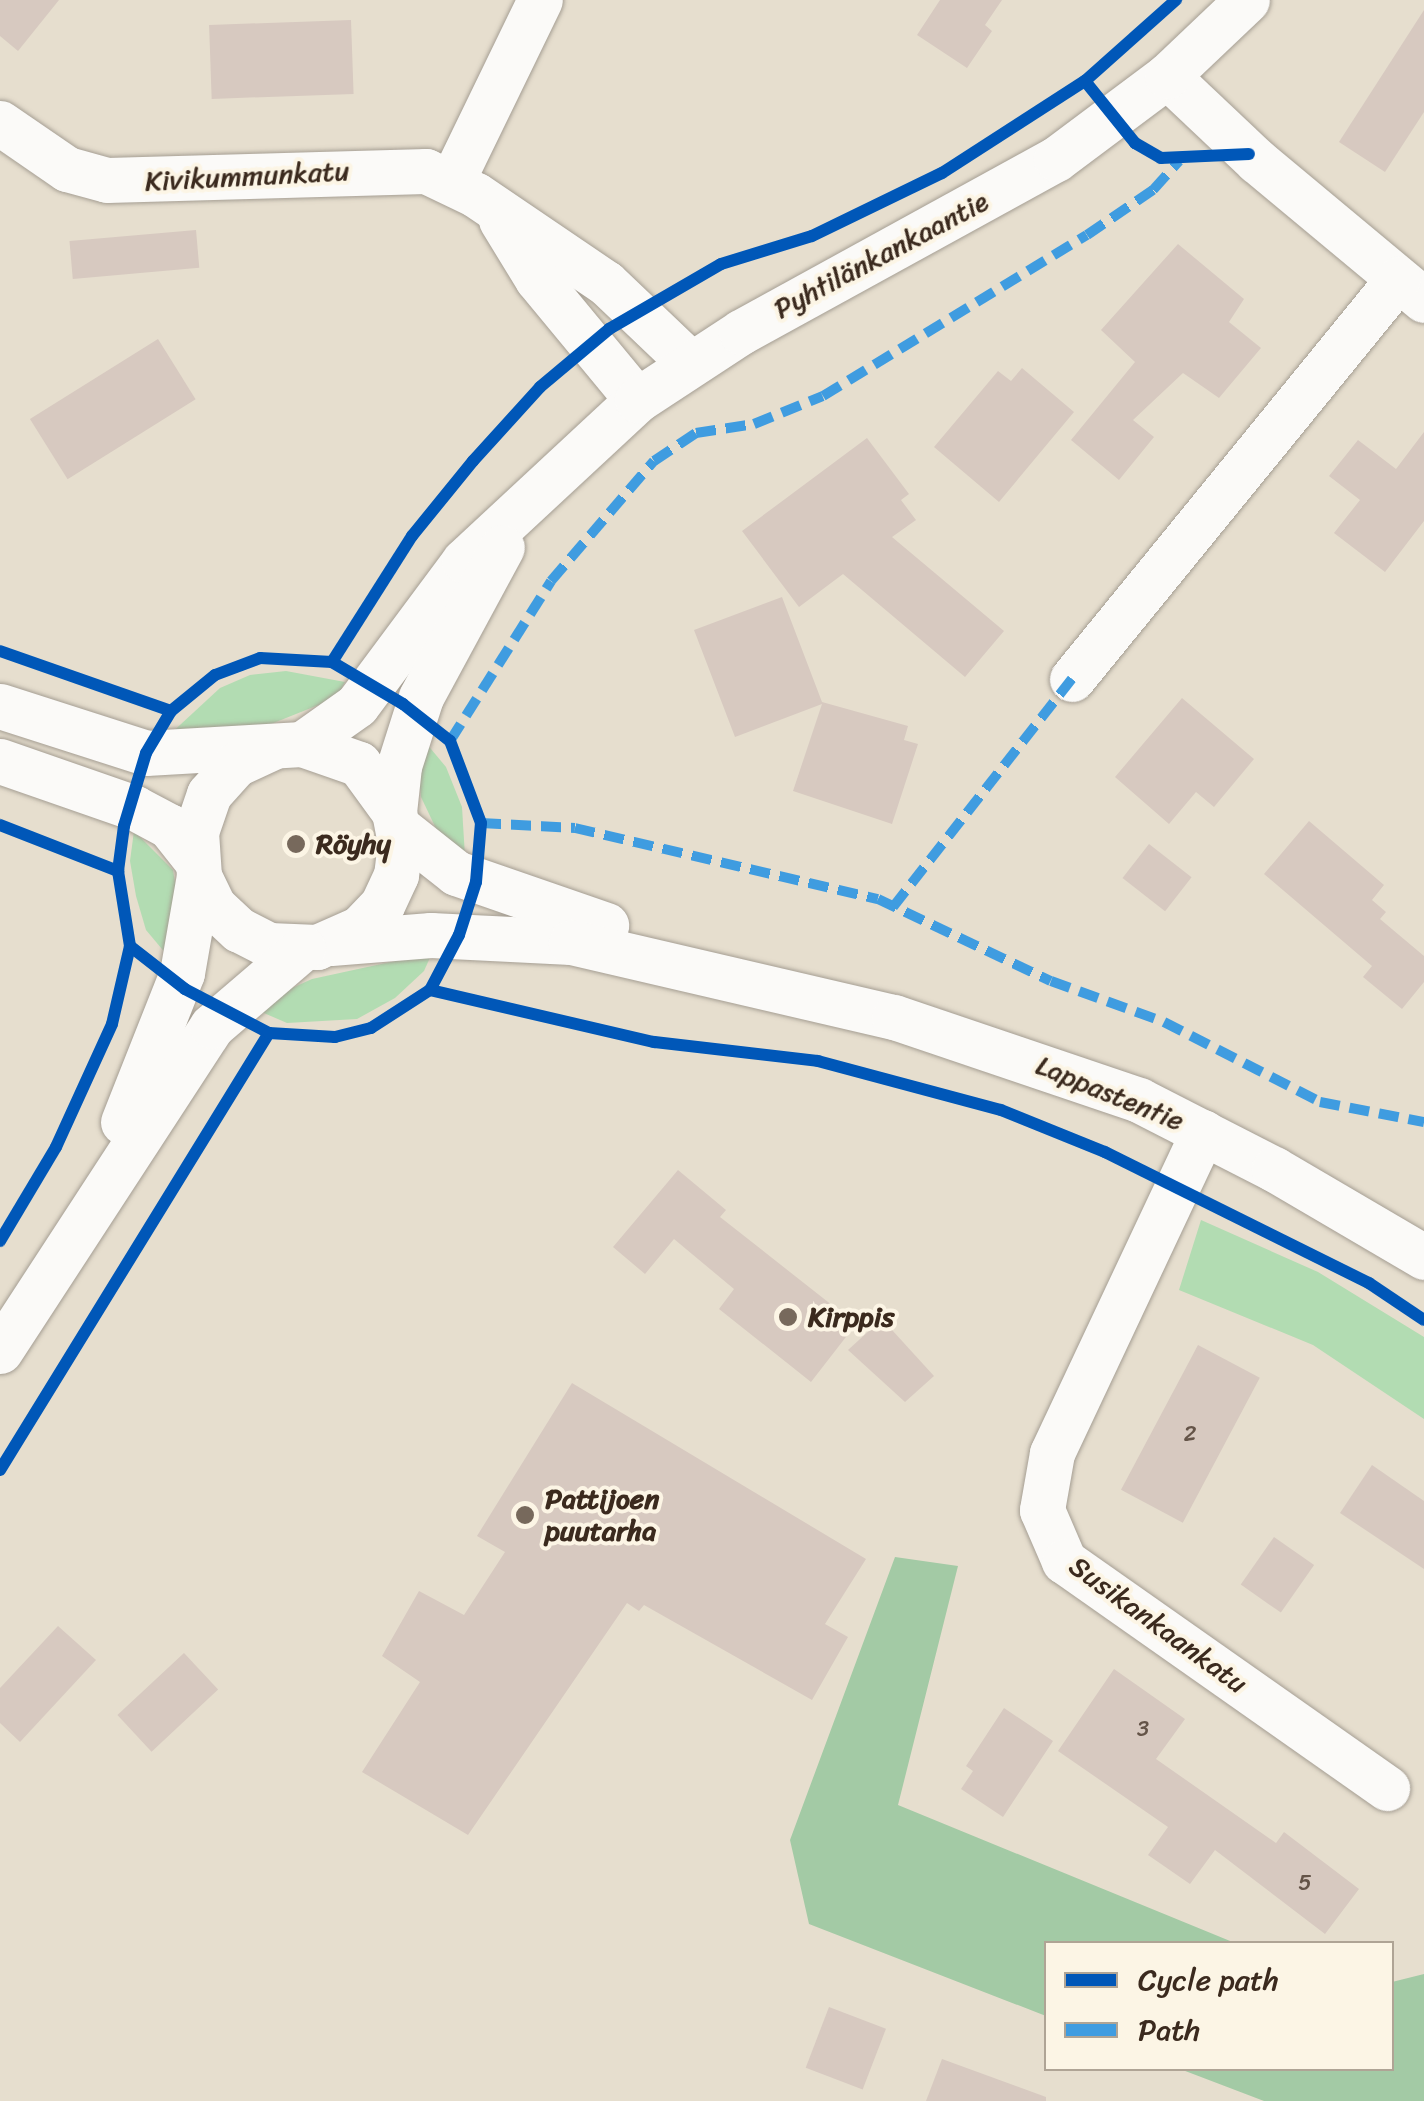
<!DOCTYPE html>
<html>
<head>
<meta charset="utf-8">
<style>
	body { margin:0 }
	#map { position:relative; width:1424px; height:2101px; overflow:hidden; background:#e6dece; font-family:Sriracha,sans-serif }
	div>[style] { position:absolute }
	.green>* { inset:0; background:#b2dcb2 }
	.forest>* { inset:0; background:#a3caa5 }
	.building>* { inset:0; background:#d7c9c0; transform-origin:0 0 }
	.roads { filter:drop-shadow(0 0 2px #a59e93) drop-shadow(0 0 2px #a59e93) }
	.minor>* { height:45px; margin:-22.5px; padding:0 22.5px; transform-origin:22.5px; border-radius:22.5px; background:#fbfaf8 }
	.quiet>* { height:10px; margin-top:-5px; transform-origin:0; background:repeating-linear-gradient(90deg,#3f9ce0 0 20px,transparent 0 30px) }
	.cycleway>* { height:12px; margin:-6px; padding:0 6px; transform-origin:6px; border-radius:6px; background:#0057b8 }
	.dots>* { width:28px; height:28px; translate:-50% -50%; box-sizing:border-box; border:5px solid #fcf5e5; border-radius:50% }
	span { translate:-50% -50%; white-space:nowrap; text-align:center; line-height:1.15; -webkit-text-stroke:8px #fcf5e5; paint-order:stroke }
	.number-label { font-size:22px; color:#645448 }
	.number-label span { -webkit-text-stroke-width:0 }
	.street-label { font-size:28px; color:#3b2a1e }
	.poi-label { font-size:28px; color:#3b2a1e; font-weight:700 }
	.left { translate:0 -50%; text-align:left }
	.legend { position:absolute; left:1044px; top:1941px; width:350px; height:130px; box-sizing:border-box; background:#fcf5e5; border:2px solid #afa495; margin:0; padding:12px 18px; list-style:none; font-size:30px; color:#3b2a1e }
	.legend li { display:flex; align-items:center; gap:20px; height:50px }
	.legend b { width:50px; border:2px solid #afa495 }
</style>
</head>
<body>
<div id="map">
	<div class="green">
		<div style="clip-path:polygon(286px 671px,345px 682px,336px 698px,271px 724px,167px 737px,220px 688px,250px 675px)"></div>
		<div style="clip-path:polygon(426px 743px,446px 767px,462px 807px,465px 857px,441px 839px,421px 797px,418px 768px)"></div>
		<div style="clip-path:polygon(134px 831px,173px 870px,177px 894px,167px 955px,146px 930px,136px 896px,130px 861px)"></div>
		<div style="clip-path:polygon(432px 953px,424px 971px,395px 998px,357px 1019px,287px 1023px,250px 1007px,312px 979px)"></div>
		<div style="clip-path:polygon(1201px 1220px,1318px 1272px,1424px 1337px,1424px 1419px,1313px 1345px,1179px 1290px)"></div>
	</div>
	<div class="forest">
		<div style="clip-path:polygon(895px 1557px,958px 1566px,898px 1805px,1235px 1943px,1046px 1944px,1046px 2016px,809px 1924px,790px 1840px)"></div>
		<div style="clip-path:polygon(1424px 1974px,1424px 2101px,1264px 2101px,1180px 2069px,1392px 2068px,1392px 1982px)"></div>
	</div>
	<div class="building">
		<div style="clip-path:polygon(0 0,59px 0,18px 51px,0 36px)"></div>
		<div style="clip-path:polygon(940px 0,1002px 0,985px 25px,992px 31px,967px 68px,917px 35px)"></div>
		<div style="clip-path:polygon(1424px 10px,1424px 112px,1385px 172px,1339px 142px)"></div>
		<div style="left:351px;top:20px;width:74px;height:142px;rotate:88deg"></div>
		<div style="left:196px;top:230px;width:38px;height:127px;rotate:85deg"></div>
		<div style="clip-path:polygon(1178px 244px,1244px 299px,1229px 322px,1261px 348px,1219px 398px,1183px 373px,1133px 420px,1154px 437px,1119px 480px,1071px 440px,1135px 362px,1101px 330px)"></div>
		<div style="left:158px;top:339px;width:71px;height:151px;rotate:58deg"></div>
		<div style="clip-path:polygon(1022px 368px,1074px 412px,999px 502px,934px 447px,998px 371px,1011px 381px)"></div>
		<div style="clip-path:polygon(1424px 432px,1424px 521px,1385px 572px,1334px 533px,1360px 500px,1329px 476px,1358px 440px,1396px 469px)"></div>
		<div style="clip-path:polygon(867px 438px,909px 494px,901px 500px,916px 520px,892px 537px,1004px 631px,965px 677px,843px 574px,799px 607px,742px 531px)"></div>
		<div style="clip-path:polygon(782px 597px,822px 702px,908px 726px,904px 740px,918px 744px,892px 824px,793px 791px,822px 704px,735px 737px,694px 630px)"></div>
		<div style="clip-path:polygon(1182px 698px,1254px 759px,1214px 807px,1196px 792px,1169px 824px,1115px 777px)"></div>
		<div style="clip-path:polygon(1309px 821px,1384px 885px,1372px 900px,1386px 912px,1380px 919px,1424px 956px,1424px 982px,1402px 1009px,1363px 977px,1372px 966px,1264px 874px)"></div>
		<div style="left:1149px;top:844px;width:54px;height:43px;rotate:38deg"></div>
		<div style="clip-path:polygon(678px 1170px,726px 1210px,720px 1217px,856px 1324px,811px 1382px,719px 1309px,734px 1289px,674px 1239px,645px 1274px,613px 1247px)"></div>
		<div style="clip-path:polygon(882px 1319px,934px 1376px,905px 1402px,848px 1350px)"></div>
		<div style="left:1198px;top:1345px;width:70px;height:164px;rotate:28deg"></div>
		<div style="clip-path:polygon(572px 1383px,866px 1559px,825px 1624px,848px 1637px,812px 1700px,644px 1605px,639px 1611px,627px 1603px,468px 1835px,362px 1772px,420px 1682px,382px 1656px,419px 1591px,464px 1615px,505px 1552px,477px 1536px)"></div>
		<div style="clip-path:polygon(1372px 1465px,1424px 1501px,1424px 1569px,1340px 1513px)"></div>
		<div style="left:1274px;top:1537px;width:49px;height:58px;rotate:35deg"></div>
		<div style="clip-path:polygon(58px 1626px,96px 1660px,20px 1742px,0 1723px,0 1688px)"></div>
		<div style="left:184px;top:1653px;width:50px;height:91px;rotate:47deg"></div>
		<div style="clip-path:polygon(1114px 1669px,1185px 1719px,1156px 1759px,1276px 1843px,1284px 1832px,1359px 1889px,1325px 1934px,1215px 1850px,1190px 1884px,1148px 1855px,1168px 1827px,1058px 1751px)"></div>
		<div style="clip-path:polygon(1004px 1708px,1053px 1741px,1003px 1817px,961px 1789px,973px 1771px,966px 1766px)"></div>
		<div style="left:829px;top:2007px;width:61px;height:65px;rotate:21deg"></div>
		<div style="clip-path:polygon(942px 2059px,1046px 2097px,1046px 2101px,926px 2101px)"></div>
	</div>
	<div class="roads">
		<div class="minor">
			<div style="left:1167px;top:76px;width:124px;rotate:43.4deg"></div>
			<div style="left:1257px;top:161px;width:217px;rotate:39.8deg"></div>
			<div style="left:0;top:123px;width:81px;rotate:34.5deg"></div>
			<div style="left:67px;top:169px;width:41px;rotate:15.4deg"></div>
			<div style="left:107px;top:180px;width:319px;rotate:-1.6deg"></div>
			<div style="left:426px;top:171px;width:55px;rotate:25.6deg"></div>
			<div style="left:476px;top:195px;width:157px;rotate:34.1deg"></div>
			<div style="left:606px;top:283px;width:117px;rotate:43.6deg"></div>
			<div style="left:452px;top:181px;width:201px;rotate:-64.1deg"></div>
			<div style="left:501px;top:220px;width:69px;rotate:58.6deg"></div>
			<div style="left:537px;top:279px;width:157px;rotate:50.4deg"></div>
			<div style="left:1072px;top:679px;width:516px;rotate:-50.82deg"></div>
			<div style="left:0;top:706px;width:153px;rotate:17.8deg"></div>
			<div style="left:146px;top:753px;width:156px;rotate:-3.3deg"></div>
			<div style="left:302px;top:744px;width:60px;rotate:19.3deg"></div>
			<div style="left:359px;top:764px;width:59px;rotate:53.9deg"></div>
			<div style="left:394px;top:812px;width:32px;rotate:79deg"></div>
			<div style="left:400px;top:843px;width:32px;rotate:97deg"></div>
			<div style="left:396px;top:875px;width:33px;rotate:115deg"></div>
			<div style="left:382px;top:905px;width:32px;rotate:134deg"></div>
			<div style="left:360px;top:928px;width:47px;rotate:156.2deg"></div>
			<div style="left:317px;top:947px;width:48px;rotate:-177.6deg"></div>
			<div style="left:269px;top:945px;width:34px;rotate:-153deg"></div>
			<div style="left:239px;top:930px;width:34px;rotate:-137deg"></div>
			<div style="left:214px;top:907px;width:34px;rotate:-116deg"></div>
			<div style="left:199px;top:876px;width:44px;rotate:-93.9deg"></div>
			<div style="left:196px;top:832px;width:40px;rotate:-71.1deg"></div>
			<div style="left:209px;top:794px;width:40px;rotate:-48deg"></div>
			<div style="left:236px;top:764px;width:41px;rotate:-24.7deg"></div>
			<div style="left:302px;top:744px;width:67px;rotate:-35.3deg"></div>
			<div style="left:357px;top:705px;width:179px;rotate:-53.4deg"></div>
			<div style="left:464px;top:561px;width:236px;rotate:-42.9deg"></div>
			<div style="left:637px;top:400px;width:124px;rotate:-33.2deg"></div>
			<div style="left:741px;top:332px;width:359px;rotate:-28.8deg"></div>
			<div style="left:1056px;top:159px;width:139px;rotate:-36.8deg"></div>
			<div style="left:1167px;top:76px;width:110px;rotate:-43.5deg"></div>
			<div style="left:0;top:761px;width:143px;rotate:19.2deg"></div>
			<div style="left:135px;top:808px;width:38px;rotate:28deg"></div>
			<div style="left:169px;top:826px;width:43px;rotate:51.5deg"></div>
			<div style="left:394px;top:812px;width:46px;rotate:-83.8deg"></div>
			<div style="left:399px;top:766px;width:72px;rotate:-72.3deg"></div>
			<div style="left:421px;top:697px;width:170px;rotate:-61.6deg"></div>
			<div style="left:398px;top:827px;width:74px;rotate:38.4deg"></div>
			<div style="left:456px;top:873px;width:159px;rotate:19.1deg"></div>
			<div style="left:331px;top:943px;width:100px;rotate:-4.6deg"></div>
			<div style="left:431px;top:935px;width:140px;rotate:2.9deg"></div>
			<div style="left:571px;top:942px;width:332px;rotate:13.1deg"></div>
			<div style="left:894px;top:1017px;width:259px;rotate:18.7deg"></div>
			<div style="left:1139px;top:1100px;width:152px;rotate:27.1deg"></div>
			<div style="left:1274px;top:1169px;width:174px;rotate:30.4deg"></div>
			<div style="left:123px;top:1122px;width:160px;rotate:-68.4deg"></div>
			<div style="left:182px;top:973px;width:98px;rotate:-80.1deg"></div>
			<div style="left:1203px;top:1132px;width:355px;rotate:115.2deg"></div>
			<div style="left:1052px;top:1453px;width:58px;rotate:100deg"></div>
			<div style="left:1042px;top:1510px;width:56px;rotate:66.7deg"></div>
			<div style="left:1064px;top:1561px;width:395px;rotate:35.1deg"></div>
			<div style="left:0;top:1351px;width:388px;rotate:-56.9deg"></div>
			<div style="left:212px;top:1026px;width:120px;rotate:-40.6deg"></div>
		</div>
	</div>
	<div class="quiet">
		<div style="left:450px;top:741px;width:189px;rotate:-57.7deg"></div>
		<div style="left:551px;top:581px;width:158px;rotate:-49.4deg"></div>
		<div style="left:654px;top:461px;width:50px;rotate:-33.7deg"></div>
		<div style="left:696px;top:433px;width:59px;rotate:-8.8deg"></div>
		<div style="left:754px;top:424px;width:74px;rotate:-22.1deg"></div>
		<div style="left:823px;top:396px;width:309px;rotate:-31.4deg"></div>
		<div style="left:1087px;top:235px;width:80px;rotate:-34.3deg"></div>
		<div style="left:1153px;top:190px;width:39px;rotate:-48deg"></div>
		<div style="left:481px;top:823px;width:94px;rotate:3deg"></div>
		<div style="left:575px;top:828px;width:311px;rotate:13.2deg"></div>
		<div style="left:878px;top:899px;width:191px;rotate:25.4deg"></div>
		<div style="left:1051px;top:981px;width:120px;rotate:19.9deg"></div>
		<div style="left:1164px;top:1022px;width:175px;rotate:27.1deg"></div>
		<div style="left:1320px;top:1102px;width:106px;rotate:10.9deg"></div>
		<div style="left:893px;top:907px;width:290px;rotate:-51.9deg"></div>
	</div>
	<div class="cycleway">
		<div style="left:1085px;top:81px;width:80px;rotate:51.1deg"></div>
		<div style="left:1135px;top:143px;width:30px;rotate:30deg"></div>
		<div style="left:1161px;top:158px;width:88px;rotate:-2.6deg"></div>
		<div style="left:0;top:651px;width:181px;rotate:19.3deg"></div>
		<div style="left:0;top:825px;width:127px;rotate:21.3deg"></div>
		<div style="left:430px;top:990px;width:230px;rotate:13.1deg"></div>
		<div style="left:654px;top:1042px;width:165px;rotate:6.6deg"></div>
		<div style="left:818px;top:1061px;width:189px;rotate:15deg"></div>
		<div style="left:1001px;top:1110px;width:112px;rotate:22deg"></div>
		<div style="left:1105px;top:1152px;width:295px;rotate:26.4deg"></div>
		<div style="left:1369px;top:1283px;width:66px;rotate:33.9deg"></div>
		<div style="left:269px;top:1033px;width:95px;rotate:-152.4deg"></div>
		<div style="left:185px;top:989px;width:70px;rotate:-142deg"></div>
		<div style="left:130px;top:946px;width:76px;rotate:-99.1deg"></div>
		<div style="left:118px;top:871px;width:45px;rotate:-82.4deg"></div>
		<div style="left:124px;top:826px;width:76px;rotate:-73.2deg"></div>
		<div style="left:146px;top:753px;width:49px;rotate:-59.2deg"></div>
		<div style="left:171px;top:711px;width:57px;rotate:-39.3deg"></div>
		<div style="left:215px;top:675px;width:48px;rotate:-20.7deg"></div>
		<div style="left:260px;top:658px;width:72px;rotate:3.2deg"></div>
		<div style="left:332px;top:662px;width:149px;rotate:-57.6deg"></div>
		<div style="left:412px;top:536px;width:97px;rotate:-50.9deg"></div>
		<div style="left:473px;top:461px;width:100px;rotate:-47.8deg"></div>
		<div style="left:540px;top:387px;width:90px;rotate:-40deg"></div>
		<div style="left:609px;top:329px;width:129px;rotate:-30.1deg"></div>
		<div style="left:721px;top:264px;width:95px;rotate:-17.1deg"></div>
		<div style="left:812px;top:236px;width:144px;rotate:-25.9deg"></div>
		<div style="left:942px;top:173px;width:170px;rotate:-32.8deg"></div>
		<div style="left:1085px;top:81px;width:122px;rotate:-41.7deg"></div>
		<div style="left:0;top:1241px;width:109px;rotate:-59.2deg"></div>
		<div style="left:56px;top:1147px;width:135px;rotate:-65.5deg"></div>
		<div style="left:112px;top:1024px;width:80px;rotate:-77deg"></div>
		<div style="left:0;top:1470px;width:513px;rotate:-58.39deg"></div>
		<div style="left:269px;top:1033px;width:66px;rotate:3.5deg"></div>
		<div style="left:335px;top:1037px;width:37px;rotate:-14deg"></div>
		<div style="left:371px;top:1028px;width:70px;rotate:-32.8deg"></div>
		<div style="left:430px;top:990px;width:62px;rotate:-62.2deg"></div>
		<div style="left:459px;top:935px;width:56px;rotate:-72.2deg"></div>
		<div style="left:476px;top:882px;width:59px;rotate:-85.2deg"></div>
		<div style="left:481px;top:823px;width:88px;rotate:-110.7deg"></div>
		<div style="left:450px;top:741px;width:60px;rotate:-141.8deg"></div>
		<div style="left:403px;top:704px;width:82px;rotate:-149.4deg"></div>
	</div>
	<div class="dots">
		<div style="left:296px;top:844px;background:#77695c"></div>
		<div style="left:788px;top:1317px;background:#77695c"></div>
		<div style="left:525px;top:1515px;background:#77695c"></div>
	</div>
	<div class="number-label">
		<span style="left:1190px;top:1434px">2</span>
		<span style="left:1143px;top:1729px">3</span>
		<span style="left:1305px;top:1883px">5</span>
	</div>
	<div class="street-label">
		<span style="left:247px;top:176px;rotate:-3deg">Kivikummunkatu</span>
		<span style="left:881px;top:255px;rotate:-28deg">Pyhtilänkankaantie</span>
		<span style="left:1110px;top:1093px;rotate:22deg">Lappastentie</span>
		<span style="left:1158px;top:1625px;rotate:36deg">Susikankaankatu</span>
	</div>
	<div class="poi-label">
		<span class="left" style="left:316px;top:844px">Röyhy</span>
		<span class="left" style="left:808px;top:1317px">Kirppis</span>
		<span class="left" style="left:545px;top:1515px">Pattijoen<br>puutarha</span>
	</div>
	<ul class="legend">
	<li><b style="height:12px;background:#0057b8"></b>Cycle path</li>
	<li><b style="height:12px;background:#3f9ce0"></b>Path</li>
	</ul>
</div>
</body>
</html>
